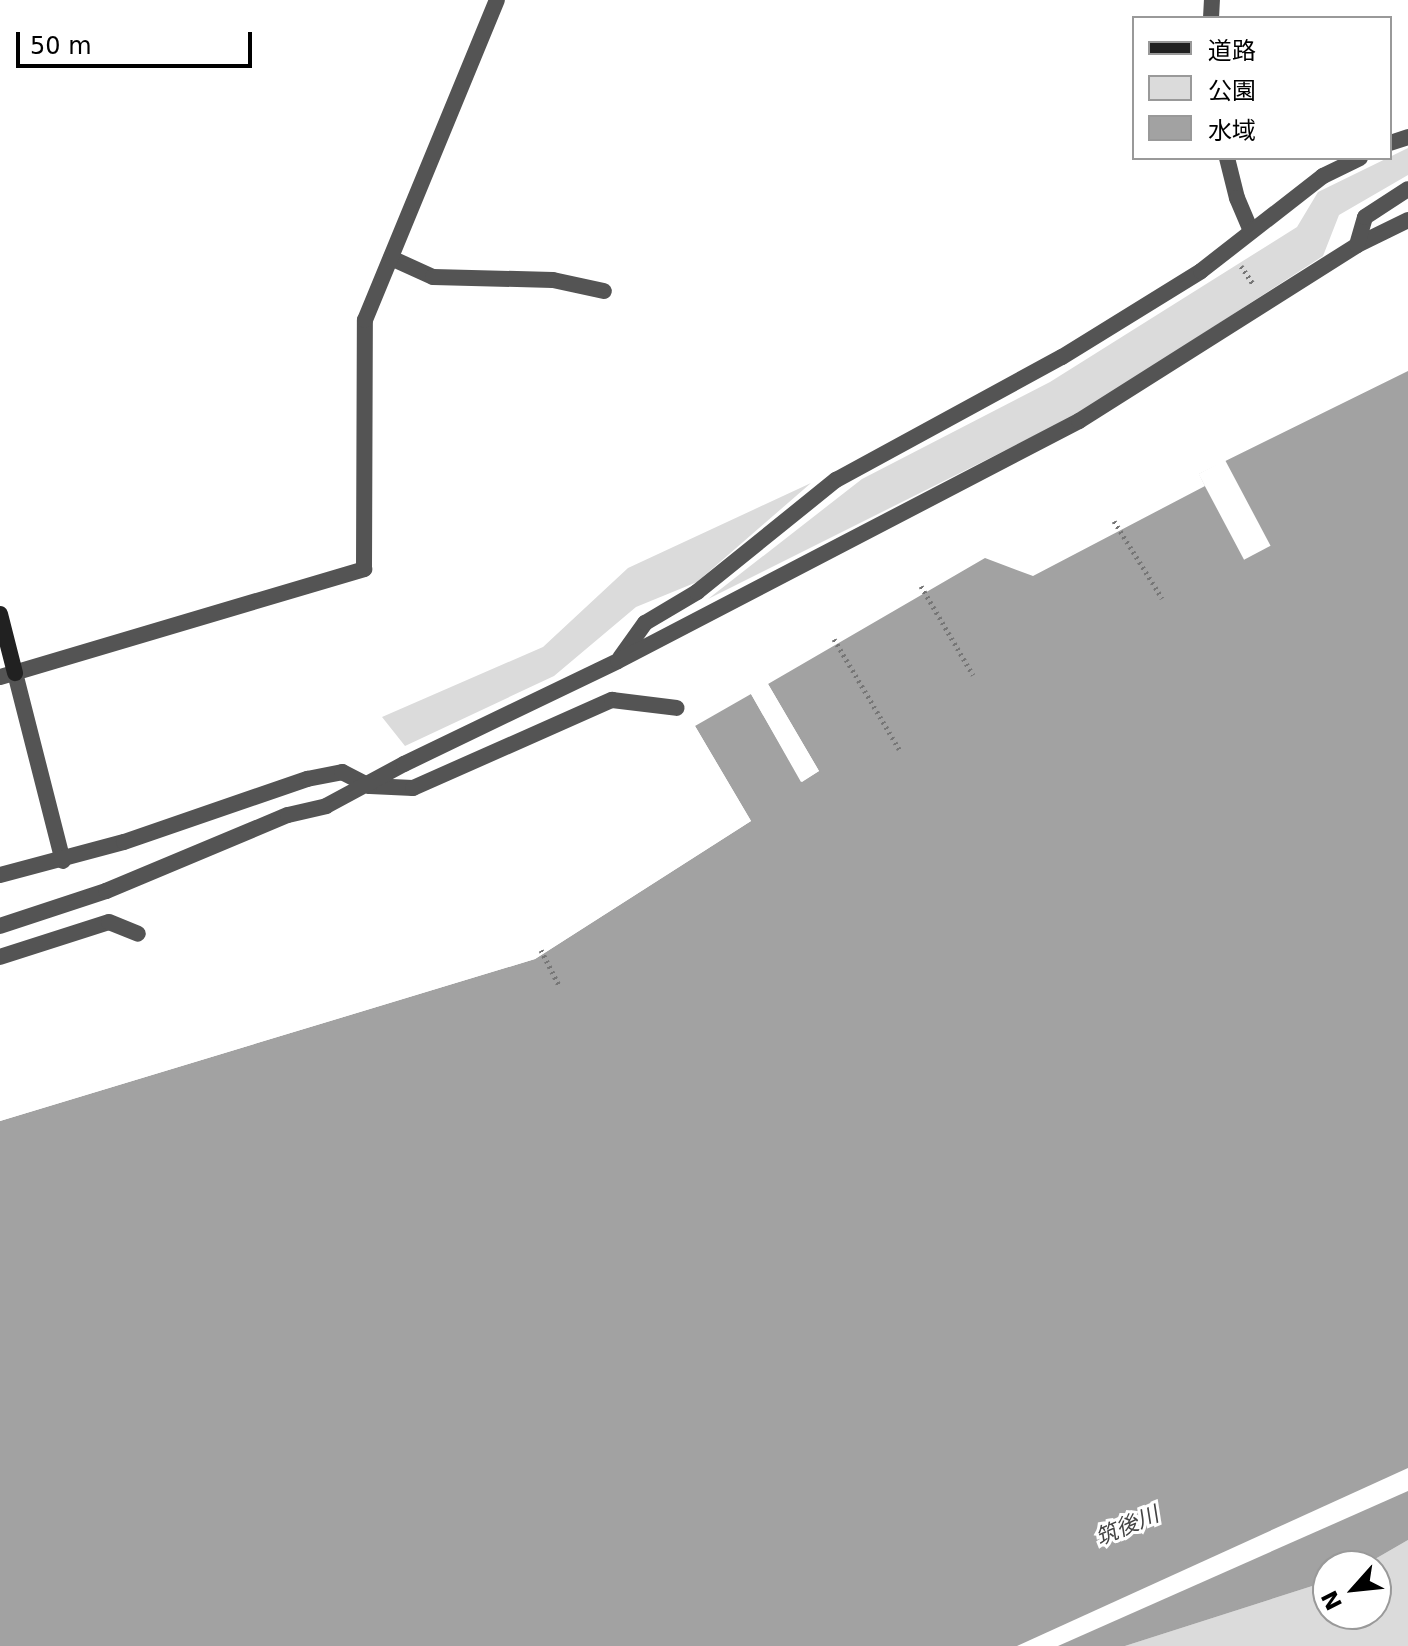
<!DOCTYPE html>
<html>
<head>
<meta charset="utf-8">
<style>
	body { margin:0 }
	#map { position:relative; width:1408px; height:1646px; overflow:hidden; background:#fff; font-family:"DejaVu Sans","Noto Sans JP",sans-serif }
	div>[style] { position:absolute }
	.green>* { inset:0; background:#dbdbdb }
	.water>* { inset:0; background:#a2a2a2 }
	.pier>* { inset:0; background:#fff; transform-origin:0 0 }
	.path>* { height:5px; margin-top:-2.5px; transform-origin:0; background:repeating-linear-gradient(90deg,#767676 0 2px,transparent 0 6px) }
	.lane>* { height:16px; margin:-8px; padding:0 8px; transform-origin:8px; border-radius:8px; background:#545454 }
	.street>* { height:16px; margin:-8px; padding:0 8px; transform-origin:8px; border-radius:8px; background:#545454 }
	.secondary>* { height:16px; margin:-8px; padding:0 8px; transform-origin:8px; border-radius:8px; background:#212121 }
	span { translate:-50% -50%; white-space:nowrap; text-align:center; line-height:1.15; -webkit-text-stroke:6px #fff; paint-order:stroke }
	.water-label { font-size:22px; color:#434343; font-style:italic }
	.legend { position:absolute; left:1132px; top:16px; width:260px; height:144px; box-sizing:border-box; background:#fff; border:2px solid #999; margin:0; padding:10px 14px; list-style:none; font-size:24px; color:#000 }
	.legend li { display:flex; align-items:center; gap:16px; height:40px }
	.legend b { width:40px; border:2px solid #999 }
	.north { position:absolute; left:1312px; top:1550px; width:80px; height:80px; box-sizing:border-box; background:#fff; border:2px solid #999; border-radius:50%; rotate:243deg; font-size:22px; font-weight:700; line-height:32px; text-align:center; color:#000 }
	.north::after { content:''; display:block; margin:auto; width:28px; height:36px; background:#000; clip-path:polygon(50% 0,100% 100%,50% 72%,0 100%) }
	.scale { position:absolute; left:16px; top:32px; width:236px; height:36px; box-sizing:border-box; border:4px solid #000; border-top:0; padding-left:10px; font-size:24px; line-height:28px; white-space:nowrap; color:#000; -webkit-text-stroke:6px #fff; paint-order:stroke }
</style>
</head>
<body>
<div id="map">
	<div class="green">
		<div style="clip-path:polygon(1408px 148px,1408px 175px,1339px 215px,1323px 256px,1080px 413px,708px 599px,862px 479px,1050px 382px,1297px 227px,1318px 192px)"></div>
		<div style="clip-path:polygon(811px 483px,697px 582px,636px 607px,554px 676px,405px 746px,382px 717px,543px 647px,628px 568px)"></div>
		<div style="clip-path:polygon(1408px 1540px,1408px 1646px,1125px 1646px,1328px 1581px,1328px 1614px,1376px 1614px,1376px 1566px,1363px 1566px)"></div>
	</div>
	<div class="water">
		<div style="clip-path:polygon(1408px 371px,1408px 1540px,1363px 1566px,1328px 1566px,1328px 1581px,1125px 1646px,0 1646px,0 1121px,535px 959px,751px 821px,695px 726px,751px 694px,802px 782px,819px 771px,768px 684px,985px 558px,1033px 576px,1205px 486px,1199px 474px)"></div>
	</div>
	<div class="pier">
		<div style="left:1225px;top:460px;width:97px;height:30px;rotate:62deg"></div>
		<div style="clip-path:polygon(768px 684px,819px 771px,801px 782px,751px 694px,754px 692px,803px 776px,814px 770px,765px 686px)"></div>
		<div style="clip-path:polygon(695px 726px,751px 821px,535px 959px,0 1121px,0 1117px,533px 955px,746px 820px,692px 729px)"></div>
		<div style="clip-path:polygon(1408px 1468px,1408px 1491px,1058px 1646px,1017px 1646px)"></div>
	</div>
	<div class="path">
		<div style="left:1241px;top:266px;width:22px;rotate:56deg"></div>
		<div style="left:1114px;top:521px;width:91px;rotate:58.1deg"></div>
		<div style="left:921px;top:586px;width:103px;rotate:59.7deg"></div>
		<div style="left:834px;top:639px;width:128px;rotate:59.4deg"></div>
		<div style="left:541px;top:950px;width:39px;rotate:63deg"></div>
	</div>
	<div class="lane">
		<div style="left:1357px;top:245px;width:57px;rotate:-26.1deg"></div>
		<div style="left:370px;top:786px;width:43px;rotate:2.7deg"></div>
		<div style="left:413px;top:788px;width:218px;rotate:-23.9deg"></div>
		<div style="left:612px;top:700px;width:65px;rotate:7deg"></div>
		<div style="left:0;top:957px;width:114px;rotate:-17.8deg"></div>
		<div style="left:109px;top:922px;width:31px;rotate:22deg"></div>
	</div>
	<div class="street">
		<div style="left:1211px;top:18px;width:18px;rotate:-87deg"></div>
		<div style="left:1390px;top:143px;width:19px;rotate:-18deg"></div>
		<div style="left:1227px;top:158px;width:41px;rotate:76deg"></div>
		<div style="left:1237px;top:198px;width:36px;rotate:67deg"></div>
		<div style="left:391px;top:258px;width:46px;rotate:24.3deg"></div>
		<div style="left:433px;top:277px;width:120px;rotate:1.4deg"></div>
		<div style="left:553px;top:280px;width:52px;rotate:12.2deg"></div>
		<div style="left:620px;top:658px;width:43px;rotate:-54.5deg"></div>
		<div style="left:645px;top:623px;width:61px;rotate:-30.8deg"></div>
		<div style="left:697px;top:592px;width:179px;rotate:-38.9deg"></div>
		<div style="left:836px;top:480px;width:257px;rotate:-28.6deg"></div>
		<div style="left:1062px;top:357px;width:163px;rotate:-31.7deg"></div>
		<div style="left:1201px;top:271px;width:155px;rotate:-37.9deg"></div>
		<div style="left:1323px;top:176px;width:41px;rotate:-25.9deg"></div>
		<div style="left:15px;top:673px;width:194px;rotate:75.7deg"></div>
		<div style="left:0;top:677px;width:380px;rotate:-16.5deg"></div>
		<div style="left:364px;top:569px;width:249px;rotate:-89.8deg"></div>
		<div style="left:365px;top:320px;width:346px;rotate:-67.6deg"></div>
		<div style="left:0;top:875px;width:128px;rotate:-14.9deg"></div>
		<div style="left:124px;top:842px;width:194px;rotate:-19deg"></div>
		<div style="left:307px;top:779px;width:36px;rotate:-11deg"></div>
		<div style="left:342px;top:772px;width:31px;rotate:27deg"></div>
		<div style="left:0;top:926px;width:112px;rotate:-18.3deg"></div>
		<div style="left:106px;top:891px;width:197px;rotate:-22.7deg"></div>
		<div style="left:288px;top:815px;width:39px;rotate:-13deg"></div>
		<div style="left:326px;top:806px;width:89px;rotate:-28.3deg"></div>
		<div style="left:404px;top:764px;width:237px;rotate:-25.7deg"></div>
		<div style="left:618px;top:661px;width:520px;rotate:-27.5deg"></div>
		<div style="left:1079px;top:421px;width:329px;rotate:-32.3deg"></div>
		<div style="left:1357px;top:245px;width:29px;rotate:-74deg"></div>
		<div style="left:1365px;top:217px;width:51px;rotate:-33.1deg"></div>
	</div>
	<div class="secondary">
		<div style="left:0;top:614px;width:61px;rotate:75.7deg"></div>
	</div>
	<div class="water-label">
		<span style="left:1127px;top:1526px;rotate:-23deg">筑後川</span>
	</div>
	<ul class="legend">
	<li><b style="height:10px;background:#212121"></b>道路</li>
	<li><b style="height:22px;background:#dbdbdb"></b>公園</li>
	<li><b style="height:22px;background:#a2a2a2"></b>水域</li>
	</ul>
	<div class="north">N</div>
	<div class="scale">50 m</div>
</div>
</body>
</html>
